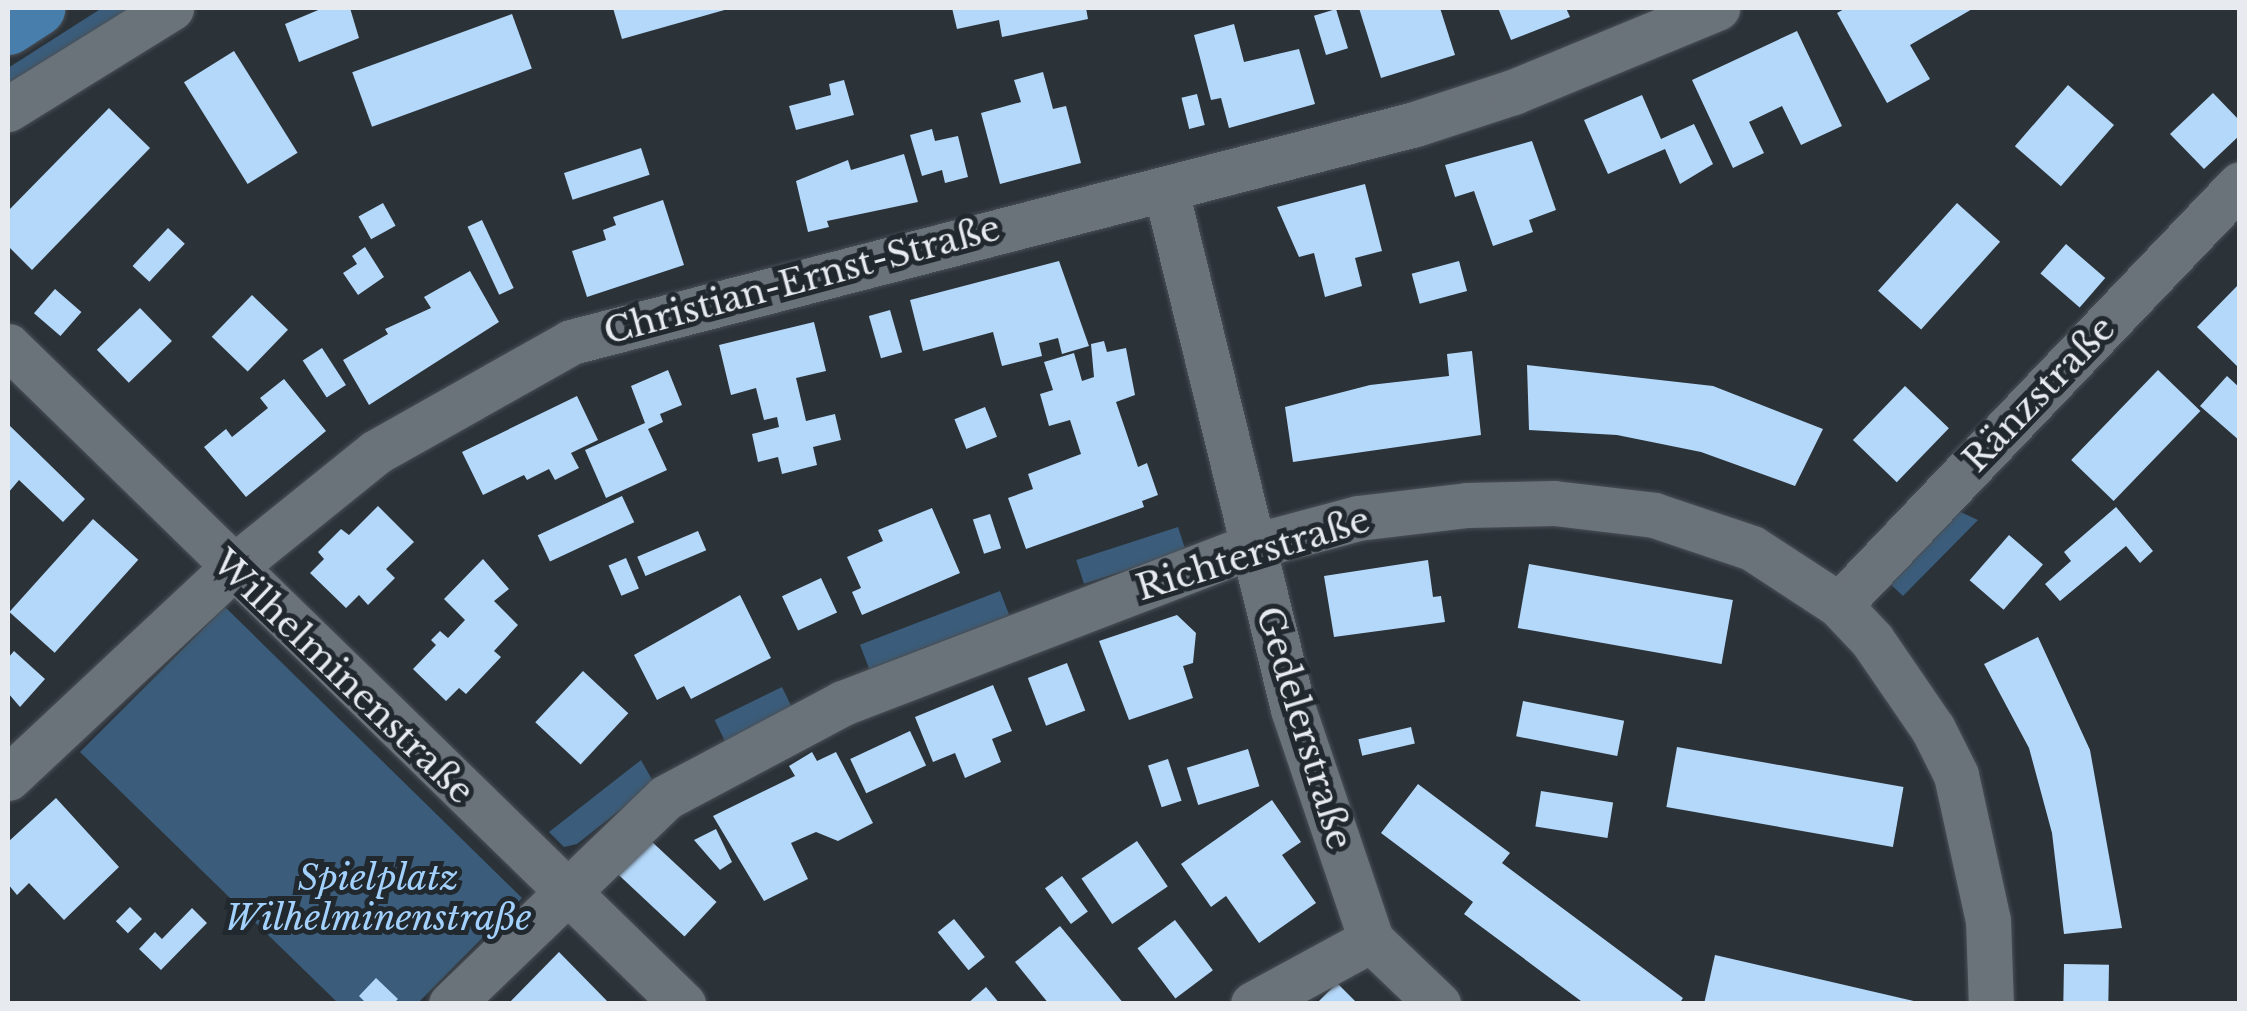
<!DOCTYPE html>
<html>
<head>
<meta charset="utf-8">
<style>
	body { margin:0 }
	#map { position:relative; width:2247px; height:1011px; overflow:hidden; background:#2b3238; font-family:"Libre Baskerville",serif }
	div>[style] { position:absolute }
	.green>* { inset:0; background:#3b5d7b; transform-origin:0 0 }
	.building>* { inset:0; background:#b4d8fa; transform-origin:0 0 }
	.roads { filter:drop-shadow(0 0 2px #4a5056) drop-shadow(0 0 2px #4a5056) }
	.minor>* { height:45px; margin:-22.5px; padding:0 22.5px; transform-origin:22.5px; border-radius:22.5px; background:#6b737a }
	.major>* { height:55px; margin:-27.5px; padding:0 27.5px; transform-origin:27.5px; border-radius:27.5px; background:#487eab }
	span { translate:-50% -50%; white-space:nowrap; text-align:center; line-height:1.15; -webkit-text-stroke:10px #21282e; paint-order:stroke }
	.street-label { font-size:35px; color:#e7ebf0 }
	.park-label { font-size:35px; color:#a3d1fd; font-style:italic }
	.frame { position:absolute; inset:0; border:10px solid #e7ebf0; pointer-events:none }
</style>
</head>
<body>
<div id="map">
	<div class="green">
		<div style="clip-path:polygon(102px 8px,137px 8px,8px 91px,8px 68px)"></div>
		<div style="clip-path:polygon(1954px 509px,1978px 520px,1903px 596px,1886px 580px)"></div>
		<div style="left:1178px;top:527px;width:25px;height:107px;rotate:72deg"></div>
		<div style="left:1000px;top:591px;width:26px;height:150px;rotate:69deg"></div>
		<div style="clip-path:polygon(225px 607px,522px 898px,418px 1003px,338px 1003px,80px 752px)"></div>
		<div style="left:782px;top:687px;width:25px;height:75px;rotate:64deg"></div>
		<div style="clip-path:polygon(641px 760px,654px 783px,577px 844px,564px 847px,549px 832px)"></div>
	</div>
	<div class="building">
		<div style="clip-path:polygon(323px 8px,350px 8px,359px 38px,299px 62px,285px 24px)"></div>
		<div style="clip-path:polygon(613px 8px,727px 8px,728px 9px,622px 39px)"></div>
		<div style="clip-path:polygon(952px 8px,1086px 8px,1088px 19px,1002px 37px,999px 20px,957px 29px)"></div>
		<div style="clip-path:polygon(1359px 8px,1440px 8px,1455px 55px,1381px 78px)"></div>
		<div style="clip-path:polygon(1498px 8px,1566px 8px,1570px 17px,1511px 40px)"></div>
		<div style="clip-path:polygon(1846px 8px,1974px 8px,1910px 45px,1930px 79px,1887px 103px,1837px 13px)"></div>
		<div style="left:1336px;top:9px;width:41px;height:23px;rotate:73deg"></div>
		<div style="left:512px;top:14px;width:58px;height:170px;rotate:70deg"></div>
		<div style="clip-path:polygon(1234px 24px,1244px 62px,1299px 49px,1315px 104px,1229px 128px,1221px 98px,1211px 100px,1194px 35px)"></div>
		<div style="clip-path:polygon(1797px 31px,1842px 126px,1801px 145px,1782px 106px,1749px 122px,1764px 153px,1733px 168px,1692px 80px)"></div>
		<div style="left:234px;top:51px;width:120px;height:59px;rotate:58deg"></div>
		<div style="clip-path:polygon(1043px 72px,1053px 109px,1066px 106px,1081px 163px,1000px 184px,981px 113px,1021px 102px,1014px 80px)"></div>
		<div style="clip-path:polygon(844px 80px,854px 115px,796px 130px,789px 106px,831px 95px,829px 84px)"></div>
		<div style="left:2068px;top:85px;width:61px;height:81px;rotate:41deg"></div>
		<div style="clip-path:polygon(2213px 93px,2240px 121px,2240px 135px,2204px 169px,2170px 134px)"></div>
		<div style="left:1197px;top:94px;width:32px;height:16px;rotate:76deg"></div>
		<div style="clip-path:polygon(1642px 95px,1661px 139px,1694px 124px,1713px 164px,1680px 184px,1665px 149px,1608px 174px,1584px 120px)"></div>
		<div style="clip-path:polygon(109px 108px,150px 148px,32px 270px,8px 246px,8px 211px)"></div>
		<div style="clip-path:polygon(932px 129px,935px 141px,958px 136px,968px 177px,945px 183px,942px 170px,922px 176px,910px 135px)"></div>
		<div style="clip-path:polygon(1532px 141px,1556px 210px,1529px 220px,1533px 232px,1493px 246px,1474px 191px,1455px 197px,1445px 165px)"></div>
		<div style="left:641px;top:148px;width:28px;height:81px;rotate:72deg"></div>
		<div style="clip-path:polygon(904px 154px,918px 202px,827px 221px,829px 227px,808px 232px,796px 181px,848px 160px,851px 170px)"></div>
		<div style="clip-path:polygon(1365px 184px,1382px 251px,1355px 258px,1362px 286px,1325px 297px,1314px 253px,1299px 257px,1277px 207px)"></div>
		<div style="clip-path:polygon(663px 200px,684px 265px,587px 297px,572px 251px,606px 240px,603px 230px,616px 225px,613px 217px)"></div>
		<div style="left:383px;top:203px;width:26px;height:28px;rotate:61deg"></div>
		<div style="left:1957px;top:203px;width:58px;height:118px;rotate:42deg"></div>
		<div style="left:482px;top:220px;width:75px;height:16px;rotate:65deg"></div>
		<div style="left:168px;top:228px;width:23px;height:52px;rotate:43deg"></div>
		<div style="left:2066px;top:244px;width:52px;height:39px;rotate:41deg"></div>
		<div style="clip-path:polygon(365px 247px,384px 277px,358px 295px,343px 273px,357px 264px,352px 256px)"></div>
		<div style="clip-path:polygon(1059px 261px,1089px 346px,1062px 354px,1058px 338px,1039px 343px,1042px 356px,1002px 366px,993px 332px,923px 351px,910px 300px)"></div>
		<div style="left:1459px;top:261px;width:31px;height:49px;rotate:75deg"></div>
		<div style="clip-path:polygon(470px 271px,499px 322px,369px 405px,343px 360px,388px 334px,385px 329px,431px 308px,424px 297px)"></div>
		<div style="clip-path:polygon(2240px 283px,2240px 369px,2197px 327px)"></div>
		<div style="left:55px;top:289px;width:35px;height:32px;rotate:41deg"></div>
		<div style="left:252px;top:295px;width:50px;height:58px;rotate:44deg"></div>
		<div style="left:140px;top:308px;width:46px;height:60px;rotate:46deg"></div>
		<div style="left:890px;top:310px;width:44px;height:22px;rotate:74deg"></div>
		<div style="clip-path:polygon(814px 322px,826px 371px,796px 378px,806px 421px,835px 414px,841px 440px,813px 447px,817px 465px,782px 474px,778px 457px,758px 462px,752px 434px,779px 427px,777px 417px,764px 420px,756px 388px,731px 395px,719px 345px)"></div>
		<div style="clip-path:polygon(1104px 341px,1107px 352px,1126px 348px,1135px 395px,1116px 402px,1138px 467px,1147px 463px,1158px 495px,1142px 501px,1144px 507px,1026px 549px,1008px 498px,1033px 489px,1028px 474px,1081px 454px,1070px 420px,1049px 426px,1040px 394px,1053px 390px,1044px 362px,1074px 353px,1082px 381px,1094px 377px,1091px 344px)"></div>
		<div style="left:322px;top:348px;width:44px;height:23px;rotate:57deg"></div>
		<div style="clip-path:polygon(1472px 351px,1481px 435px,1293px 462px,1285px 407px,1370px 385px,1449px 376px,1447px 354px)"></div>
		<div style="clip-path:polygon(1527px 365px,1713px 386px,1823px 429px,1795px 486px,1701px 452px,1617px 435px,1529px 430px)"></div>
		<div style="clip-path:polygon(668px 370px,682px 405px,660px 414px,663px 422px,648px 429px,667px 470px,606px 498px,585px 450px,645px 423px,631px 386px)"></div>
		<div style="left:2158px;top:370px;width:59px;height:125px;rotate:44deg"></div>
		<div style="clip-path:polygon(2227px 376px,2240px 388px,2240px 441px,2200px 406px)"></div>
		<div style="clip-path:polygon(284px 379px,326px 431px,246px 497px,204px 447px,226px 429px,232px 437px,268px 408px,260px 398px)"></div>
		<div style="left:1905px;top:386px;width:61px;height:75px;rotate:44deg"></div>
		<div style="clip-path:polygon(577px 396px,598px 440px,571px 453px,579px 468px,555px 480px,549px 469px,527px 480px,524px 475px,483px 495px,462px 452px)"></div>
		<div style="left:985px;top:407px;width:32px;height:33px;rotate:68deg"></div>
		<div style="clip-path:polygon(8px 424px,85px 499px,63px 522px,19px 480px,8px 493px)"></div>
		<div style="left:622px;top:496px;width:29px;height:93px;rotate:65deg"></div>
		<div style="clip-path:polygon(378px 506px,414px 542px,386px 569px,395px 578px,368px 605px,359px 595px,346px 608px,310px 573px,324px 559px,318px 552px,341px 529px,349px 535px)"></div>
		<div style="clip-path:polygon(2116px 507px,2153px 551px,2140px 563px,2126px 546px,2060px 601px,2045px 584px,2071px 561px,2064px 552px)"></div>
		<div style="clip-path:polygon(932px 508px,960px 573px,862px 615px,852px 592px,861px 588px,847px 557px,883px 541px,878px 530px)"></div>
		<div style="left:990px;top:514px;width:36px;height:18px;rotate:72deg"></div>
		<div style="left:93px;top:519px;width:61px;height:125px;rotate:42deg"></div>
		<div style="left:698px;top:531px;width:21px;height:66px;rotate:67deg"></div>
		<div style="left:2009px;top:535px;width:45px;height:60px;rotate:41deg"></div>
		<div style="left:626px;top:558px;width:33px;height:19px;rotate:67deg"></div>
		<div style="clip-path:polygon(483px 559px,509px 589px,494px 601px,518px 625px,494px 651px,501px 657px,466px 694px,459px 688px,446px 701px,413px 669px,436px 645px,431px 640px,440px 631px,448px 638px,465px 620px,444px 599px)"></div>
		<div style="clip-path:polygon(1428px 560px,1433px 597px,1441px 596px,1445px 622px,1334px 637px,1324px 576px)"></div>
		<div style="left:1529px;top:564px;width:207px;height:65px;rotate:10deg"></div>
		<div style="left:821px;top:578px;width:38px;height:43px;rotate:65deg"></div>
		<div style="clip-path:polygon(740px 595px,771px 658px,691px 699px,684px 686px,657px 700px,634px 655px)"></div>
		<div style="clip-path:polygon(1177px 615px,1196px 633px,1193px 663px,1183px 666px,1193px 698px,1129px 720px,1099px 641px)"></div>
		<div style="clip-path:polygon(2038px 637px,2090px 750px,2122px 928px,2064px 934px,2052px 833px,2029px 748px,1984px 664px)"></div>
		<div style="clip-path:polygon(14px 651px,45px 679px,20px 707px,8px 693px,8px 658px)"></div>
		<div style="left:1067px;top:663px;width:51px;height:42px;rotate:69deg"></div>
		<div style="left:583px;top:671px;width:62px;height:70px;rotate:43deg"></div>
		<div style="clip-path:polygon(993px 685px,1012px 731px,992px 739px,1001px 762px,965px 778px,955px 753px,933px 762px,915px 717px)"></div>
		<div style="left:1523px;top:701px;width:103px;height:36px;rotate:11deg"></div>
		<div style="left:1411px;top:727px;width:17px;height:54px;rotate:77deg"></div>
		<div style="left:910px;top:731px;width:38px;height:66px;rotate:65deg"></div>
		<div style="left:1677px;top:747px;width:230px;height:61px;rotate:10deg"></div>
		<div style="left:1248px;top:749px;width:39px;height:64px;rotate:73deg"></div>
		<div style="clip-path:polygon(812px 752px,817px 761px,836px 752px,873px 823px,838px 841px,816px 832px,791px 843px,808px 879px,764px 901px,713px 816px,795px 776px,789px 766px)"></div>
		<div style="left:1168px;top:759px;width:44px;height:21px;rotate:72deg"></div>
		<div style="clip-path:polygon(1418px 784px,1510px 853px,1502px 863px,1683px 998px,1679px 1004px,1585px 1004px,1464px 914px,1473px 902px,1381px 833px)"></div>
		<div style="left:1541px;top:791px;width:73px;height:36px;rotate:9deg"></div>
		<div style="clip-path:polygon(56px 798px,119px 867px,64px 920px,29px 883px,17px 895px,8px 884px,8px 842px)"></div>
		<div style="clip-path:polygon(1272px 800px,1301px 842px,1282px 855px,1316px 903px,1259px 943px,1226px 896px,1211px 907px,1181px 864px)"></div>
		<div style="clip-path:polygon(716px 829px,732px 862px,720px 870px,694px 840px)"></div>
		<div style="left:650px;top:840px;width:91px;height:47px;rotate:43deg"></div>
		<div style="left:1137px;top:841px;width:55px;height:67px;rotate:56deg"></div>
		<div style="left:1062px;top:876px;width:44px;height:21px;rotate:54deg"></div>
		<div style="left:130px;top:907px;width:17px;height:20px;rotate:45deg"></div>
		<div style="clip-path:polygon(192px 908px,207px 923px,161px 970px,139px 949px,155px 932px,162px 939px)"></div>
		<div style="left:954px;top:919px;width:49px;height:21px;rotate:51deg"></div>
		<div style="left:1175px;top:920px;width:63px;height:47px;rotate:53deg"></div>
		<div style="clip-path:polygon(1060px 926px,1124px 1004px,1049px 1004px,1015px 962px)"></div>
		<div style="clip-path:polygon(559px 952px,610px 1004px,508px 1004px)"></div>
		<div style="clip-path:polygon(1715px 955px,1918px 1002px,1918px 1004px,1704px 1004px)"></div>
		<div style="left:2064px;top:964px;width:45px;height:39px;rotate:1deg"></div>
		<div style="clip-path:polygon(376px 978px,398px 999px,393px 1004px,367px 1004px,359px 996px)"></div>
		<div style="clip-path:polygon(1337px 983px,1358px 1004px,1316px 1004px)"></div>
		<div style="clip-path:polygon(986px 987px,1000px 1004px,967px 1004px)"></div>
	</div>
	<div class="roads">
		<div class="minor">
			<div style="left:8px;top:109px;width:192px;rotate:-31.8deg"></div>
			<div style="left:1166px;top:191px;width:533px;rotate:76.22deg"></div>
			<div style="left:1293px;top:709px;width:244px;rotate:71.3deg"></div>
			<div style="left:1371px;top:940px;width:93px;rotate:43.7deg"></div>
			<div style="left:8px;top:346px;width:943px;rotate:44.27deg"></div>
			<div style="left:1839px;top:605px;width:581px;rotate:-46.39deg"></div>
			<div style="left:8px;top:778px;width:306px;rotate:-43.1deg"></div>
			<div style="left:231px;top:569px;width:186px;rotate:-38.9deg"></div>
			<div style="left:376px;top:452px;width:224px;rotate:-29.4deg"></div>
			<div style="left:571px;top:342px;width:872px;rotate:-14.48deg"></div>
			<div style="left:1415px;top:124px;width:103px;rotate:-18.1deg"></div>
			<div style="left:1513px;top:92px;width:221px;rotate:-22.4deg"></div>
			<div style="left:451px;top:1004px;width:298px;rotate:-43.9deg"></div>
			<div style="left:666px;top:797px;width:200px;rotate:-28deg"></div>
			<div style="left:843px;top:703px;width:436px;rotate:-21deg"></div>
			<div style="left:1250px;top:547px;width:112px;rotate:-15deg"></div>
			<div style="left:1358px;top:518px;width:110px;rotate:-6.8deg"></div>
			<div style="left:1467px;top:505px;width:87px;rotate:-1.3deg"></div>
			<div style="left:1554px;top:503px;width:101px;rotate:6.8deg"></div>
			<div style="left:1654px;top:515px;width:103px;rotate:18.6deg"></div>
			<div style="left:1752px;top:548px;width:104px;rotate:33.2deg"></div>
			<div style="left:1839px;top:605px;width:48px;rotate:46.7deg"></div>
			<div style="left:1872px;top:640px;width:108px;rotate:55.6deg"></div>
			<div style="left:1933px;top:729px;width:51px;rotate:63.4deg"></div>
			<div style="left:1956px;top:775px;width:148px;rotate:77.6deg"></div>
			<div style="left:1988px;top:920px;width:84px;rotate:88deg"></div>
			<div style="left:1253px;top:1004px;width:134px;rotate:-28.5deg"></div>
		</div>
		<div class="major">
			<div style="left:8px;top:27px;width:35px;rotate:-33deg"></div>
		</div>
	</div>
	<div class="street-label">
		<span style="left:802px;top:280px;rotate:-15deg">Christian-Ernst-Straße</span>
		<span style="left:2039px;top:394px;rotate:-46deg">Ränzstraße</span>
		<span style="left:1253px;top:554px;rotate:-17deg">Richterstraße</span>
		<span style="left:343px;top:677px;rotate:44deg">Wilhelminenstraße</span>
		<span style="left:1304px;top:728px;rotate:73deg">Gedelerstraße</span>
	</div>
	<div class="park-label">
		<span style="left:378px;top:898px">Spielplatz<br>Wilhelminenstraße</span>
	</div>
	<div class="frame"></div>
</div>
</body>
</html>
